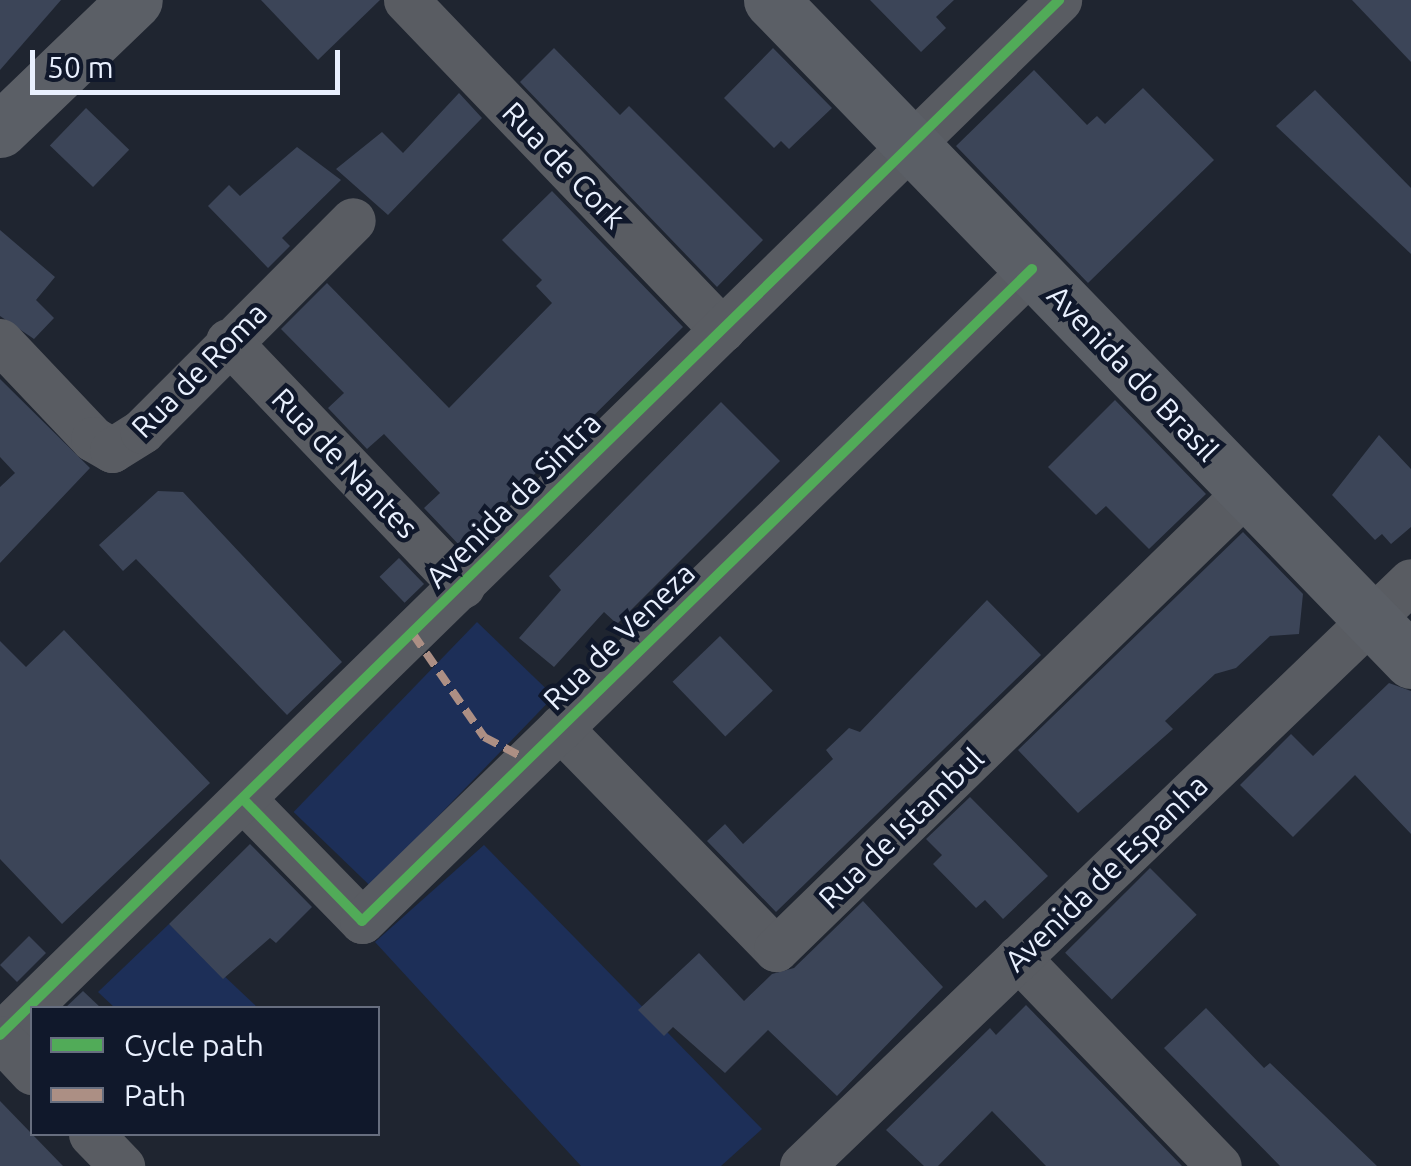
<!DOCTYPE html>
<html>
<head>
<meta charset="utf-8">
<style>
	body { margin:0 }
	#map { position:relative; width:1411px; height:1166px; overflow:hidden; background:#1f2530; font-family:Ubuntu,sans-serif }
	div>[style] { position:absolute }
	.green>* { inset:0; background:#1d2f58; transform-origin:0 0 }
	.building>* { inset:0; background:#3c4558; transform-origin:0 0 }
	.street>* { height:45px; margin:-22.5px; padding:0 22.5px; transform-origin:22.5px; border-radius:22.5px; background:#595c62 }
	.secondary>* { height:55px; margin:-27.5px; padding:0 27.5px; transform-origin:27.5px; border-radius:27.5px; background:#5b5f66 }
	.quiet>* { height:8px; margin-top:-4px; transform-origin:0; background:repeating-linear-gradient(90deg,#ac8f84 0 15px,transparent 0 23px) }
	.cycleway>* { height:10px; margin:-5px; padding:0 5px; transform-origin:5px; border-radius:5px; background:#51ab58 }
	span { translate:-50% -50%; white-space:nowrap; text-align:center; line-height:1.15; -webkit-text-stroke:9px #10182b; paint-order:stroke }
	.street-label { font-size:30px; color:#e9f0fe }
	.legend { position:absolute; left:30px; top:1006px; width:350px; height:130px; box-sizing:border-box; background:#10182b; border:2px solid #676e7f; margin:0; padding:12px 18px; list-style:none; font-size:30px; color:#e9f0fe }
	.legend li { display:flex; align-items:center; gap:20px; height:50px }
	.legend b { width:50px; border:2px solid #676e7f }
	.scale { position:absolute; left:30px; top:50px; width:310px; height:45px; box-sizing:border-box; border:5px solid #e9f0fe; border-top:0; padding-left:12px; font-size:30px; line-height:35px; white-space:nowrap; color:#e9f0fe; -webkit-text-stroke:8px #10182b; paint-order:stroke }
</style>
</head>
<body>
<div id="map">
	<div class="green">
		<div style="left:477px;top:622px;width:107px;height:264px;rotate:44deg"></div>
		<div style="clip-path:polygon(484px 845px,762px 1129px,721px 1166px,581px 1166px,375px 942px)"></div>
		<div style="clip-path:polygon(169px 924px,258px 1008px,115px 1008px,98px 992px)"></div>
	</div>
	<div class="building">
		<div style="clip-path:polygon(0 0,61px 0,0 70px)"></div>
		<div style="clip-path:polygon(261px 0,380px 0,318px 60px)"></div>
		<div style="clip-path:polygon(870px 0,954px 0,936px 17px,946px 28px,921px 52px)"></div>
		<div style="clip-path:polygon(1352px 0,1411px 0,1411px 62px)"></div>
		<div style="clip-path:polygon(554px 48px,620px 115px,629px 106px,763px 240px,717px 287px,520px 82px)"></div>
		<div style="clip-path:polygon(773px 48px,832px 108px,789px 149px,781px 141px,774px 148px,724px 98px)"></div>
		<div style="clip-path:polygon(1034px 70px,1087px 125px,1097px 116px,1105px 124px,1143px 88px,1214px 160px,1088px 283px,956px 146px)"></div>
		<div style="clip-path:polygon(1315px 90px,1411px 188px,1411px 254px,1276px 126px)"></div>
		<div style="clip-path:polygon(459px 93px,482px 118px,388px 215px,336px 169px,382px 132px,403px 153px)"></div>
		<div style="left:86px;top:108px;width:60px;height:52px;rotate:44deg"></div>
		<div style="clip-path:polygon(297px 147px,341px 180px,282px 238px,290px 246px,268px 268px,208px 206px,229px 185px,240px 196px)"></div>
		<div style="clip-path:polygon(552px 191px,683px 327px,461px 547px,424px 508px,440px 493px,384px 434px,367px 449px,328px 408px,344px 393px,281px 329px,327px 283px,449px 408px,552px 303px,536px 286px,542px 280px,502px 240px)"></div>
		<div style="clip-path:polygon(0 230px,55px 277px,36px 300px,54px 318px,34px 339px,0 316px)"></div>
		<div style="clip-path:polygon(0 379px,90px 468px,0 563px,0 487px,15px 473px,0 457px)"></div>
		<div style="clip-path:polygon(1115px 400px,1206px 494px,1149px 549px,1106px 506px,1096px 515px,1048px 467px)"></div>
		<div style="clip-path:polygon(721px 402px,780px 461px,617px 624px,604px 612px,554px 667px,519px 638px,561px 590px,549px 576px)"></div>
		<div style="clip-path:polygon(1379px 435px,1411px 469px,1411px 527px,1391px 544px,1382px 534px,1375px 540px,1332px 495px)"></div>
		<div style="clip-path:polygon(158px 491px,183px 492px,342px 662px,287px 715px,136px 559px,123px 571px,99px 545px)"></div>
		<div style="clip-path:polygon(1243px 532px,1303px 594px,1299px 634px,1270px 636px,1236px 668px,1215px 674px,1165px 721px,1173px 729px,1078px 813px,1018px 750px)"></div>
		<div style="left:399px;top:558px;width:36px;height:27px;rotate:46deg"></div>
		<div style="clip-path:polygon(987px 600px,1041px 655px,776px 912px,707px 841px,725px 824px,743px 844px,833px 759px,826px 750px,849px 728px,860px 732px)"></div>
		<div style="clip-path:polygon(64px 630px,210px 783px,62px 924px,0 859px,0 641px,26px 667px)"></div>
		<div style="left:720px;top:636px;width:76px;height:66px;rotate:46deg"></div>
		<div style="clip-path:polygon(1389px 683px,1411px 691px,1411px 834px,1355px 775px,1293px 837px,1240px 785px,1291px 734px,1313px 756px)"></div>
		<div style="clip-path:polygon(970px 797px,1048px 876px,1003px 919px,985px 900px,976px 908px,933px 864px,942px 855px,926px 839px)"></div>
		<div style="clip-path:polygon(250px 844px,312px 907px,276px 943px,270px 938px,223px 979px,169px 924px)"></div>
		<div style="left:1150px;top:868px;width:66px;height:120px;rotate:45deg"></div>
		<div style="clip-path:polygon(863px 901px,943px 987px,837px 1096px,768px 1030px,725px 1073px,673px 1027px,664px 1036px,638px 1010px,699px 953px,744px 1001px,772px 974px,794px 968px)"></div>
		<div style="left:29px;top:936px;width:24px;height:41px;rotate:45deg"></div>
		<div style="clip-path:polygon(83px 991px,101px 1008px,65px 1008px)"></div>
		<div style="clip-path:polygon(1026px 1005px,1127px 1109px,1182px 1166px,1046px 1166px,992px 1111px,938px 1166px,924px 1166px,886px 1130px,990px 1028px,996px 1035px)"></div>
		<div style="clip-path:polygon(1206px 1008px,1264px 1068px,1270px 1063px,1377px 1166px,1280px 1166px,1164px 1048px)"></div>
		<div style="clip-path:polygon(0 1101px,63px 1166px,0 1166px)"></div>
	</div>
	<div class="street">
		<div style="left:406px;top:0;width:457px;rotate:46.2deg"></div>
		<div style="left:0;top:341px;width:135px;rotate:46.5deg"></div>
		<div style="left:93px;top:439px;width:22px;rotate:30deg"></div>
		<div style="left:112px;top:450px;width:36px;rotate:-32deg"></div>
		<div style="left:142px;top:431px;width:298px;rotate:-45deg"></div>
		<div style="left:228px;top:341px;width:339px;rotate:46.3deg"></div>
		<div style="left:560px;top:728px;width:309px;rotate:45.7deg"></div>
		<div style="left:776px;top:949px;width:657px;rotate:-44.2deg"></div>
		<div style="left:244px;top:800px;width:169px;rotate:45.7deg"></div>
		<div style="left:362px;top:921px;width:935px;rotate:-44.22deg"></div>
		<div style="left:1018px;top:958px;width:289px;rotate:46deg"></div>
		<div style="left:0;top:1035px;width:1481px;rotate:-44.34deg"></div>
		<div style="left:0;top:1038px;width:47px;rotate:46.7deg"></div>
		<div style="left:91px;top:1134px;width:45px;rotate:45.9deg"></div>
		<div style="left:802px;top:1166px;width:844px;rotate:-43.85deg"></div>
	</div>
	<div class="secondary">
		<div style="left:771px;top:0;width:920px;rotate:45.92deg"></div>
		<div style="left:0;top:130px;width:187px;rotate:-43.9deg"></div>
	</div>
	<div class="quiet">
		<div style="left:413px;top:634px;width:125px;rotate:55.4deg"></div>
		<div style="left:484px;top:737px;width:50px;rotate:27.6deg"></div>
	</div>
	<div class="cycleway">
		<div style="left:244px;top:800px;width:169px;rotate:45.7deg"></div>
		<div style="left:362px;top:921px;width:935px;rotate:-44.22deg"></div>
		<div style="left:0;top:1035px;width:1481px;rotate:-44.34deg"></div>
	</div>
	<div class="street-label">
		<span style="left:564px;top:165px;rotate:46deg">Rua de Cork</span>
		<span style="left:199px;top:370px;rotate:-45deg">Rua de Roma</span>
		<span style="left:1133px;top:373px;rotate:46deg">Avenida do Brasil</span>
		<span style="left:345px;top:463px;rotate:46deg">Rua de Nantes</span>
		<span style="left:513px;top:500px;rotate:-45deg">Avenida da Sintra</span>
		<span style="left:619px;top:636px;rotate:-44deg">Rua de Veneza</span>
		<span style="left:901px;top:828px;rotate:-44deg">Rua de Istambul</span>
		<span style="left:1106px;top:873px;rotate:-44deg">Avenida de Espanha</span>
	</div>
	<ul class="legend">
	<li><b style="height:12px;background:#51ab58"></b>Cycle path</li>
	<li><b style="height:12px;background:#ac8f84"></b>Path</li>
	</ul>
	<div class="scale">50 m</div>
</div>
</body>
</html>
